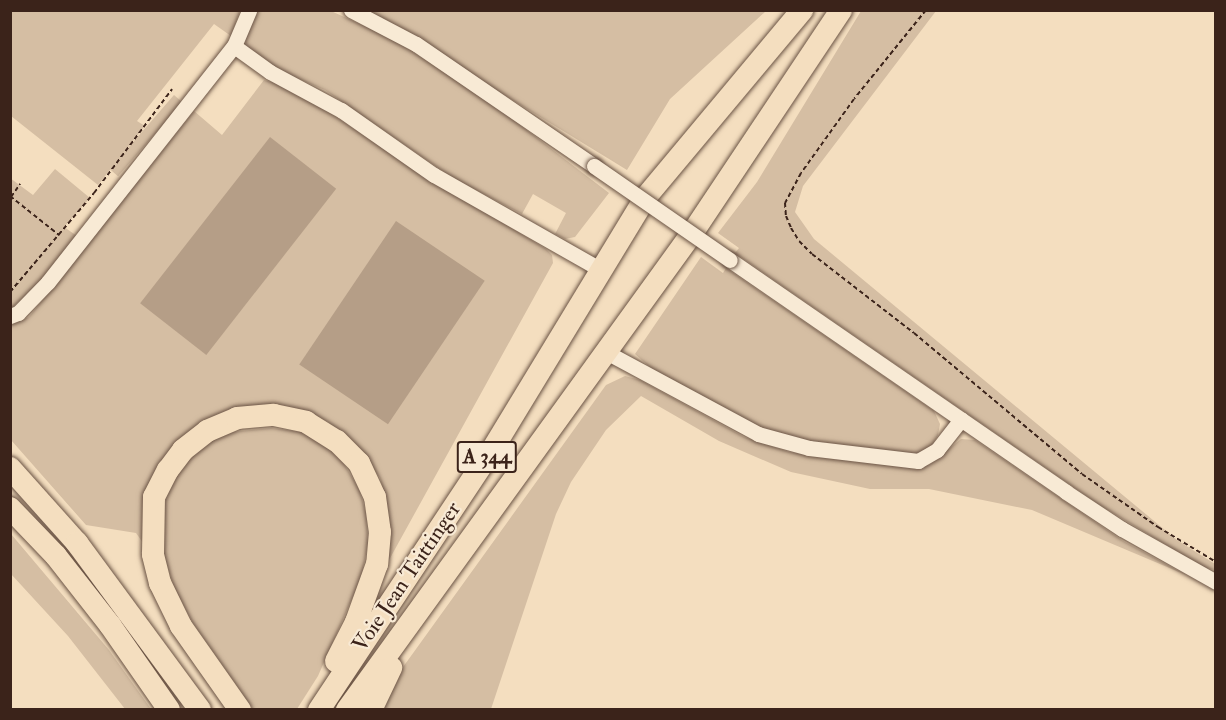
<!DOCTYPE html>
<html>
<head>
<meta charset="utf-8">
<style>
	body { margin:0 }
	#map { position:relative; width:1226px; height:720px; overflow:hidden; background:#f4debf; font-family:"IM FELL Double Pica",serif }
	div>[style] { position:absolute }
	.green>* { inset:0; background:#d5bea3; transform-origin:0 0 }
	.water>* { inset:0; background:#b59e87; transform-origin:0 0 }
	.path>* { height:2px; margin-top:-1px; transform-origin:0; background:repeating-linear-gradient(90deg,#3b231a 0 4.5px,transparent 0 7.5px) }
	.roads { filter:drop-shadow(0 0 2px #695243) drop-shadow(0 0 2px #695243) }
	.minor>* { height:15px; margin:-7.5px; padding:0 7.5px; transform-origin:7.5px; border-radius:7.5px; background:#f8ead5 }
	.highway>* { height:22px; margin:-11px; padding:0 11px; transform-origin:11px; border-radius:11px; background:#f4debf }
	.bridges { filter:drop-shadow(0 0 2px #695243) drop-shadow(0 0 2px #695243) }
	.minor-bridge>* { height:15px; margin:-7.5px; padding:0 7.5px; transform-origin:7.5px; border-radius:7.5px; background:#f8ead5 }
	span { translate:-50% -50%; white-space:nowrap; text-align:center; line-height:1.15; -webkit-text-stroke:4.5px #f8ead5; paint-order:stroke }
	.shield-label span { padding:2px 4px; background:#f8ead5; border:2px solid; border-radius:4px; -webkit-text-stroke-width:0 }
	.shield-label { font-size:21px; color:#3b231a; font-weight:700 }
	.street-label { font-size:22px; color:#3b231a }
	.frame { position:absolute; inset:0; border:12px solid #3b231a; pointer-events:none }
</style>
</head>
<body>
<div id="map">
	<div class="green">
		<div style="clip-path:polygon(10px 11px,240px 11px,231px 36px,214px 24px,137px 121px,145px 126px,98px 185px,11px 116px)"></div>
		<div style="clip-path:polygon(257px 11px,331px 11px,393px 39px,494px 105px,609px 193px,575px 237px,565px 239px,555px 234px,566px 213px,533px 194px,522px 214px,453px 178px,325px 90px,273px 68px,247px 48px,245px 38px)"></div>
		<div style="clip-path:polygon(367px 11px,766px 11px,670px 99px,627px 170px)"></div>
		<div style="clip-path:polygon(861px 11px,936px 11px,803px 186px,795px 212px,814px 239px,1177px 540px,1215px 564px,1215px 570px,1203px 567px,1098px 504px,735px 253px,739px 248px,718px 233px,757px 182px)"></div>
		<div style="clip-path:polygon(264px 80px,293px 88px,406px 164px,546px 249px,552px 255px,553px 263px,389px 560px,385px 558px,387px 504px,380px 478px,369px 463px,356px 446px,327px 421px,291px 410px,178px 442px,146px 547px,136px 533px,86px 525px,11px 440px,11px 325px,29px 317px,194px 111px,222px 135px)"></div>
		<div style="left:174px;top:95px;width:11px;height:98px;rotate:41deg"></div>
		<div style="clip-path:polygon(55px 169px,90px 198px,64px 227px,77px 236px,36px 287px,11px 308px,10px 178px,33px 195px)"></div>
		<div style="clip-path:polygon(701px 257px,723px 273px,726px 268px,934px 411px,940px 424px,938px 435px,931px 448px,914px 455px,809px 448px,763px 430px,652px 369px,635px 354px)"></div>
		<div style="clip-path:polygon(625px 376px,640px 380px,744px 437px,789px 452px,900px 467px,929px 465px,961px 439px,975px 440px,1123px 541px,1186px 575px,1032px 510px,929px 489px,870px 489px,791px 472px,719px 441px,641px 396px,606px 430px,571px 482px,556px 514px,491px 709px,378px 710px,398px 674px,606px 385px)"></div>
		<div style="clip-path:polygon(271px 428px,301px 432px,324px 443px,344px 464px,359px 489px,366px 513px,368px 544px,361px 578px,318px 676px,297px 709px,253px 709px,193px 623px,175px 590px,165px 559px,161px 524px,169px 484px,191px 453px,205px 443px,232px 432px)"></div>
		<div style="clip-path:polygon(11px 534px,109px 650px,151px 709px,125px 709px,68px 636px,11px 574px)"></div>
	</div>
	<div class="water">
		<div style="left:270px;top:137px;width:84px;height:211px;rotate:38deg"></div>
		<div style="left:396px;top:221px;width:107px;height:173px;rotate:34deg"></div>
	</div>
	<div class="path">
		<div style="left:926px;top:10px;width:114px;rotate:129deg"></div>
		<div style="left:854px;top:99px;width:91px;rotate:125.6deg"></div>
		<div style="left:801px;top:173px;width:34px;rotate:118deg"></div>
		<div style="left:785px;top:203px;width:13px;rotate:86deg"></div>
		<div style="left:786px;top:216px;width:13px;rotate:67deg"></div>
		<div style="left:791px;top:228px;width:15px;rotate:58deg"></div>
		<div style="left:799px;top:241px;width:18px;rotate:45deg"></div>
		<div style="left:812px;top:254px;width:129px;rotate:37.8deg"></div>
		<div style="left:914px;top:333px;width:219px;rotate:40deg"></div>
		<div style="left:1082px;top:474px;width:93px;rotate:34.9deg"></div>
		<div style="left:1158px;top:527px;width:68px;rotate:31.1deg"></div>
		<div style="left:10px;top:196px;width:63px;rotate:38.5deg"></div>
		<div style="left:11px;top:197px;width:16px;rotate:-55deg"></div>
		<div style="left:10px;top:292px;width:130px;rotate:-49.7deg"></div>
		<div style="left:94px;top:193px;width:130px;rotate:-53.1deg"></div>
	</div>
	<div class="roads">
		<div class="minor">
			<div style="left:351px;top:10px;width:73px;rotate:27.6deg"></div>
			<div style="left:416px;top:44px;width:216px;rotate:34.4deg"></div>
			<div style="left:234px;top:46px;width:44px;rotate:35.8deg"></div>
			<div style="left:270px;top:72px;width:81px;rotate:28.2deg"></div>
			<div style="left:341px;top:110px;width:113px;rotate:35deg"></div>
			<div style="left:434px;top:175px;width:192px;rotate:29.6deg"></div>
			<div style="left:730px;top:260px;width:408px;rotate:34.6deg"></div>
			<div style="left:1066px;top:492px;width:67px;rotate:33.5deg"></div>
			<div style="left:1122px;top:529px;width:108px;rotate:29.4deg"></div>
			<div style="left:10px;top:316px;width:9px;rotate:-21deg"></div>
			<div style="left:18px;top:313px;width:43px;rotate:-45.9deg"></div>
			<div style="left:48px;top:282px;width:300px;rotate:-51.8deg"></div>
			<div style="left:234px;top:46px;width:39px;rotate:-67deg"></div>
			<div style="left:606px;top:352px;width:173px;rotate:28.3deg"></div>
			<div style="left:758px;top:434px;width:53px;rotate:15.4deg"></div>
			<div style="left:809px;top:448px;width:110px;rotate:6.8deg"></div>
			<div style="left:918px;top:461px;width:22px;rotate:-30deg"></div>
			<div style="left:937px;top:450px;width:39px;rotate:-52deg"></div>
		</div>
		<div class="highway">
			<div style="left:10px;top:468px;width:101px;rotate:48.2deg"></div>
			<div style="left:77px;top:543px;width:207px;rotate:53.6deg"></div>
			<div style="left:10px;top:508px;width:66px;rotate:46.2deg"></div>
			<div style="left:56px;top:556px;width:88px;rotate:52deg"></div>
			<div style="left:110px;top:625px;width:103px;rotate:55.2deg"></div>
			<div style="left:240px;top:710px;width:103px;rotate:-125.1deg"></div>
			<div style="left:181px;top:626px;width:48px;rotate:-116deg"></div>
			<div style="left:160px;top:583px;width:30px;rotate:-104deg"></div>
			<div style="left:153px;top:554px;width:57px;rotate:-89deg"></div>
			<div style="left:154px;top:497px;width:30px;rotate:-63deg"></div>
			<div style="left:168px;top:470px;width:25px;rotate:-53deg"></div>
			<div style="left:183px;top:450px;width:31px;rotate:-38deg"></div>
			<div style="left:207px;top:431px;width:33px;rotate:-23deg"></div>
			<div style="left:237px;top:418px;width:37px;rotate:-5deg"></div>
			<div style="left:274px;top:415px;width:33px;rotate:12deg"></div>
			<div style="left:306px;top:422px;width:36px;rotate:32deg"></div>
			<div style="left:337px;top:441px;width:31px;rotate:45deg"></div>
			<div style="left:359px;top:463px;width:38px;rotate:65deg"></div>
			<div style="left:375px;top:497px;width:35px;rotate:82deg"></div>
			<div style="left:380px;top:532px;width:32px;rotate:95deg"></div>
			<div style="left:377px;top:564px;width:62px;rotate:109.9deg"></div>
			<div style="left:356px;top:622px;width:44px;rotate:117.1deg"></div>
			<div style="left:319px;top:710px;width:312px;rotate:-56.4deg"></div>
			<div style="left:492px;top:450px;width:295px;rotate:-58.7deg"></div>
			<div style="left:645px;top:198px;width:245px;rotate:-50.1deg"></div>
			<div style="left:347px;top:710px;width:594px;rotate:-54.11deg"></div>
			<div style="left:695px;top:229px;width:263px;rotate:-56.3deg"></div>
			<div style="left:371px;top:710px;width:47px;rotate:-64.5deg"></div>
		</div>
	</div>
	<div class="bridges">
		<div class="minor-bridge">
			<div style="left:594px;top:166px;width:165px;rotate:34.7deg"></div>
		</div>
	</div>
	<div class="shield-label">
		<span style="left:487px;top:457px">A 344</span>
	</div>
	<div class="street-label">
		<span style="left:407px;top:577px;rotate:-56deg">Voie Jean Taittinger</span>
	</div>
	<div class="frame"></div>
</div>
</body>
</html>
